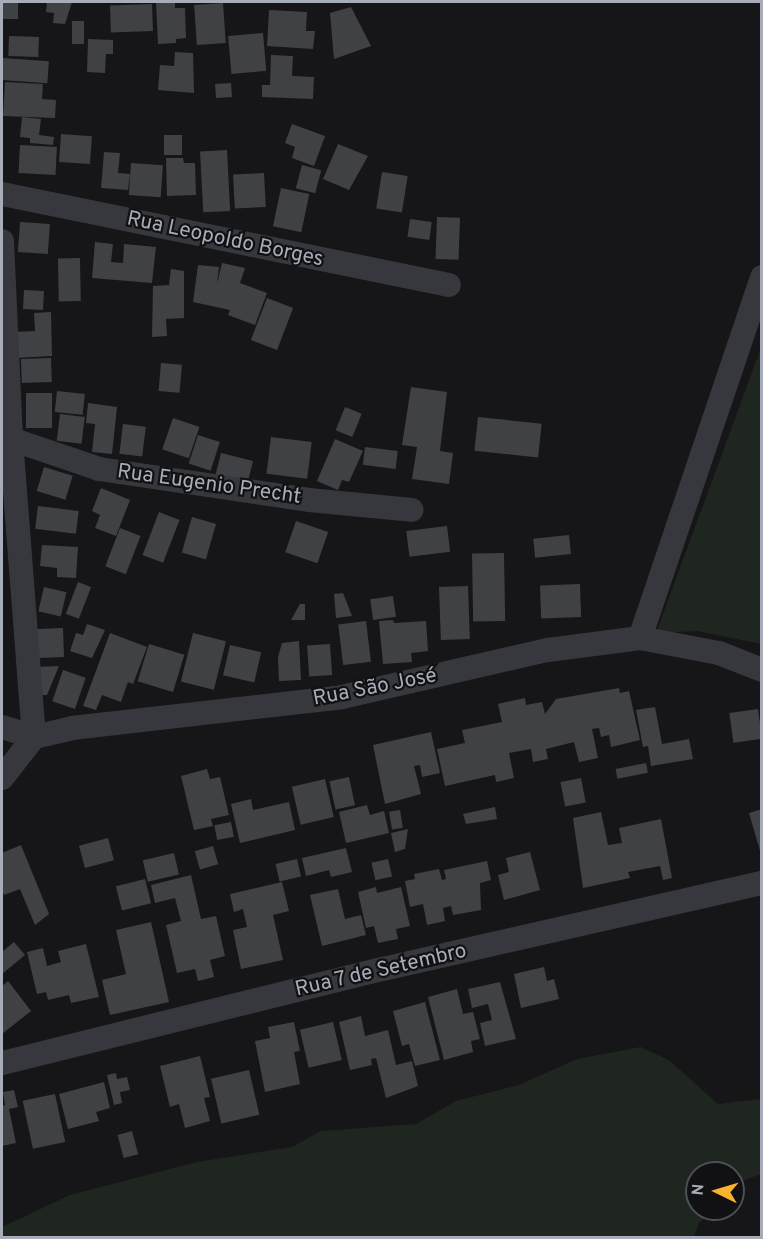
<!DOCTYPE html>
<html>
<head>
<meta charset="utf-8">
<style>
	body { margin:0 }
	#map { position:relative; width:763px; height:1239px; overflow:hidden; background:#161618; font-family:Overpass,sans-serif }
	div>[style] { position:absolute }
	.green>* { inset:0; background:#1e261f }
	.building>* { inset:0; background:#404145; transform-origin:0 0 }
	.minor>* { height:24px; margin:-12px; padding:0 12px; transform-origin:12px; border-radius:12px; background:#37383d }
	span { translate:-50% -50%; white-space:nowrap; text-align:center; line-height:1.15; -webkit-text-stroke:4.5px #111113; paint-order:stroke }
	.street-label { font-size:21px; color:#a7adb8 }
	.frame { position:absolute; inset:0; border:3px solid #a7adb8; pointer-events:none }
	.north { position:absolute; left:685px; top:1161px; width:60px; height:60px; box-sizing:border-box; background:#111113; border:2px solid #4d4f55; border-radius:50%; rotate:275deg; font-size:16px; font-weight:700; line-height:24px; text-align:center; color:#a7adb8 }
	.north::after { content:''; display:block; margin:auto; width:21px; height:27px; background:#f8b32e; clip-path:polygon(50% 0,100% 100%,50% 72%,0 100%) }
</style>
</head>
<body>
<div id="map">
	<div class="green">
		<div style="clip-path:polygon(761px 348px,761px 644px,698px 631px,656px 633px)"></div>
		<div style="clip-path:polygon(641px 1047px,670px 1061px,718px 1104px,761px 1099px,761px 1174px,745px 1180px,733px 1191px,733px 1173px,697px 1173px,697px 1209px,714px 1209px,699px 1223px,694px 1237px,2px 1237px,2px 1227px,70px 1195px,197px 1162px,292px 1147px,321px 1131px,416px 1124px,456px 1101px,519px 1085px,577px 1059px)"></div>
	</div>
	<div class="building">
		<div style="left:2px;top:2px;width:16px;height:17px"></div>
		<div style="clip-path:polygon(47px 2px,72px 2px,65px 24px,53px 23px,54px 13px,46px 12px)"></div>
		<div style="clip-path:polygon(156px 2px,175px 2px,175px 8px,185px 8px,186px 38px,176px 39px,176px 43px,158px 44px)"></div>
		<div style="left:223px;top:3px;width:40px;height:29px;rotate:86deg"></div>
		<div style="left:152px;top:4px;width:27px;height:42px;rotate:88deg"></div>
		<div style="clip-path:polygon(351px 7px,371px 46px,334px 59px,330px 13px)"></div>
		<div style="clip-path:polygon(269px 10px,307px 12px,306px 31px,315px 31px,313px 49px,267px 46px)"></div>
		<div style="left:72px;top:21px;width:12px;height:23px"></div>
		<div style="left:263px;top:33px;width:38px;height:35px;rotate:85deg"></div>
		<div style="left:9px;top:36px;width:30px;height:20px;rotate:2deg"></div>
		<div style="clip-path:polygon(88px 39px,113px 40px,113px 54px,106px 54px,105px 73px,87px 72px)"></div>
		<div style="clip-path:polygon(175px 52px,193px 53px,194px 93px,158px 90px,160px 65px,174px 66px)"></div>
		<div style="clip-path:polygon(271px 55px,293px 56px,292px 76px,314px 77px,313px 99px,262px 97px,262px 85px,270px 85px)"></div>
		<div style="left:3px;top:58px;width:46px;height:22px;rotate:4deg"></div>
		<div style="clip-path:polygon(5px 82px,43px 84px,42px 99px,56px 100px,55px 118px,3px 116px)"></div>
		<div style="left:231px;top:83px;width:14px;height:16px;rotate:86deg"></div>
		<div style="clip-path:polygon(22px 117px,41px 119px,39px 135px,54px 137px,53px 145px,30px 143px,30px 138px,20px 137px)"></div>
		<div style="clip-path:polygon(292px 124px,325px 136px,314px 166px,292px 158px,295px 147px,285px 143px)"></div>
		<div style="left:61px;top:134px;width:31px;height:28px;rotate:4deg"></div>
		<div style="left:164px;top:135px;width:18px;height:20px"></div>
		<div style="clip-path:polygon(338px 144px,368px 156px,349px 190px,323px 179px)"></div>
		<div style="left:20px;top:145px;width:37px;height:28px;rotate:3deg"></div>
		<div style="left:227px;top:150px;width:61px;height:27px;rotate:87deg"></div>
		<div style="clip-path:polygon(104px 152px,120px 153px,118px 173px,130px 174px,128px 190px,101px 188px)"></div>
		<div style="clip-path:polygon(166px 158px,183px 158px,184px 163px,195px 163px,196px 195px,167px 196px)"></div>
		<div style="left:131px;top:163px;width:32px;height:32px;rotate:4deg"></div>
		<div style="left:302px;top:165px;width:20px;height:24px;rotate:15deg"></div>
		<div style="left:382px;top:172px;width:26px;height:37px;rotate:9deg"></div>
		<div style="left:264px;top:173px;width:34px;height:31px;rotate:87deg"></div>
		<div style="left:281px;top:188px;width:29px;height:39px;rotate:12deg"></div>
		<div style="left:437px;top:217px;width:23px;height:42px;rotate:2deg"></div>
		<div style="left:410px;top:219px;width:22px;height:18px;rotate:8deg"></div>
		<div style="left:20px;top:222px;width:30px;height:30px;rotate:4deg"></div>
		<div style="clip-path:polygon(95px 242px,113px 244px,111px 262px,123px 263px,124px 244px,156px 247px,152px 283px,92px 278px)"></div>
		<div style="left:80px;top:258px;width:43px;height:22px;rotate:89deg"></div>
		<div style="clip-path:polygon(222px 263px,245px 268px,240px 283px,267px 293px,255px 325px,228px 315px,230px 310px,193px 302px,198px 265px,219px 267px,217px 284px)"></div>
		<div style="clip-path:polygon(171px 269px,184px 271px,184px 318px,166px 319px,167px 336px,152px 337px,153px 286px,169px 285px)"></div>
		<div style="left:24px;top:290px;width:20px;height:19px;rotate:3deg"></div>
		<div style="left:267px;top:298px;width:28px;height:45px;rotate:21deg"></div>
		<div style="clip-path:polygon(51px 312px,52px 356px,15px 358px,14px 332px,35px 331px,34px 313px)"></div>
		<div style="left:51px;top:358px;width:24px;height:30px;rotate:88deg"></div>
		<div style="left:161px;top:363px;width:21px;height:28px;rotate:5deg"></div>
		<div style="clip-path:polygon(411px 387px,447px 392px,440px 451px,453px 453px,449px 484px,412px 479px,417px 447px,402px 445px)"></div>
		<div style="left:57px;top:391px;width:28px;height:21px;rotate:6deg"></div>
		<div style="left:52px;top:393px;width:35px;height:26px;rotate:90deg"></div>
		<div style="clip-path:polygon(88px 403px,117px 407px,112px 454px,92px 452px,95px 424px,86px 423px)"></div>
		<div style="left:345px;top:407px;width:18px;height:25px;rotate:22deg"></div>
		<div style="left:60px;top:414px;width:25px;height:27px;rotate:7deg"></div>
		<div style="left:478px;top:417px;width:64px;height:34px;rotate:6deg"></div>
		<div style="left:173px;top:418px;width:28px;height:33px;rotate:19deg"></div>
		<div style="left:123px;top:424px;width:23px;height:30px;rotate:7deg"></div>
		<div style="left:198px;top:435px;width:23px;height:30px;rotate:18deg"></div>
		<div style="left:271px;top:437px;width:41px;height:37px;rotate:7deg"></div>
		<div style="clip-path:polygon(335px 439px,363px 451px,349px 482px,342px 480px,338px 490px,317px 481px)"></div>
		<div style="left:365px;top:447px;width:33px;height:18px;rotate:7deg"></div>
		<div style="left:221px;top:453px;width:33px;height:24px;rotate:14deg"></div>
		<div style="left:44px;top:467px;width:30px;height:25px;rotate:17deg"></div>
		<div style="clip-path:polygon(101px 488px,130px 500px,116px 536px,95px 528px,100px 515px,92px 511px)"></div>
		<div style="left:38px;top:506px;width:41px;height:23px;rotate:7deg"></div>
		<div style="left:159px;top:512px;width:22px;height:46px;rotate:21deg"></div>
		<div style="left:192px;top:517px;width:25px;height:37px;rotate:16deg"></div>
		<div style="left:296px;top:521px;width:34px;height:33px;rotate:19deg"></div>
		<div style="left:447px;top:526px;width:26px;height:41px;rotate:83deg"></div>
		<div style="left:120px;top:528px;width:22px;height:41px;rotate:21deg"></div>
		<div style="left:569px;top:535px;width:19px;height:36px;rotate:84deg"></div>
		<div style="clip-path:polygon(42px 545px,78px 547px,76px 578px,57px 577px,57px 568px,40px 566px)"></div>
		<div style="left:504px;top:553px;width:68px;height:32px;rotate:89deg"></div>
		<div style="left:78px;top:582px;width:14px;height:34px;rotate:21deg"></div>
		<div style="left:580px;top:584px;width:33px;height:40px;rotate:88deg"></div>
		<div style="left:468px;top:586px;width:53px;height:29px;rotate:88deg"></div>
		<div style="left:44px;top:587px;width:23px;height:25px;rotate:13deg"></div>
		<div style="clip-path:polygon(343px 593px,352px 616px,336px 618px,334px 594px)"></div>
		<div style="left:393px;top:596px;width:21px;height:23px;rotate:82deg"></div>
		<div style="clip-path:polygon(300px 604px,305px 604px,305px 620px,291px 620px)"></div>
		<div style="clip-path:polygon(393px 620px,394px 623px,426px 621px,428px 651px,411px 653px,412px 662px,383px 664px,379px 621px)"></div>
		<div style="left:366px;top:621px;width:41px;height:28px;rotate:83deg"></div>
		<div style="clip-path:polygon(87px 624px,105px 630px,92px 658px,70px 651px,76px 633px,83px 635px)"></div>
		<div style="left:63px;top:628px;width:29px;height:26px;rotate:88deg"></div>
		<div style="clip-path:polygon(110px 633px,147px 647px,133px 684px,128px 682px,121px 702px,102px 695px,96px 710px,83px 706px)"></div>
		<div style="left:193px;top:633px;width:34px;height:50px;rotate:14deg"></div>
		<div style="clip-path:polygon(299px 641px,301px 680px,279px 681px,278px 657px,282px 643px)"></div>
		<div style="left:149px;top:644px;width:37px;height:39px;rotate:17deg"></div>
		<div style="left:330px;top:644px;width:31px;height:23px;rotate:86deg"></div>
		<div style="left:230px;top:645px;width:32px;height:31px;rotate:13deg"></div>
		<div style="clip-path:polygon(59px 666px,47px 695px,37px 695px,35px 667px)"></div>
		<div style="left:63px;top:670px;width:24px;height:33px;rotate:19deg"></div>
		<div style="clip-path:polygon(619px 688px,620px 693px,629px 691px,640px 740px,611px 747px,609px 735px,601px 737px,599px 728px,592px 729px,598px 758px,579px 762px,574px 742px,546px 749px,548px 759px,533px 762px,531px 749px,509px 753px,514px 778px,496px 782px,495px 775px,445px 786px,437px 749px,465px 743px,462px 730px,502px 722px,498px 704px,525px 698px,526px 705px,542px 702px,545px 714px,556px 699px)"></div>
		<div style="clip-path:polygon(655px 707px,662px 744px,689px 739px,693px 759px,651px 766px,648px 746px,643px 747px,636px 710px)"></div>
		<div style="left:758px;top:709px;width:30px;height:29px;rotate:82deg"></div>
		<div style="clip-path:polygon(431px 732px,440px 773px,422px 777px,420px 765px,414px 766px,421px 794px,385px 804px,373px 745px)"></div>
		<div style="left:646px;top:763px;width:10px;height:31px;rotate:79deg"></div>
		<div style="clip-path:polygon(207px 769px,210px 779px,220px 777px,229px 815px,211px 819px,213px 826px,194px 830px,181px 776px)"></div>
		<div style="left:349px;top:777px;width:29px;height:20px;rotate:78deg"></div>
		<div style="left:581px;top:778px;width:25px;height:21px;rotate:79deg"></div>
		<div style="left:325px;top:779px;width:39px;height:34px;rotate:77deg"></div>
		<div style="clip-path:polygon(251px 799px,253px 810px,289px 802px,295px 830px,240px 843px,231px 804px)"></div>
		<div style="clip-path:polygon(367px 805px,370px 815px,384px 811px,389px 833px,346px 843px,339px 812px)"></div>
		<div style="clip-path:polygon(495px 807px,497px 819px,466px 824px,463px 814px)"></div>
		<div style="clip-path:polygon(762px 809px,762px 854px,761px 854px,749px 813px)"></div>
		<div style="left:400px;top:810px;width:18px;height:11px;rotate:81deg"></div>
		<div style="clip-path:polygon(601px 812px,608px 845px,622px 843px,619px 828px,661px 819px,672px 878px,663px 880px,660px 866px,628px 872px,630px 878px,583px 888px,573px 818px)"></div>
		<div style="left:231px;top:822px;width:15px;height:17px;rotate:79deg"></div>
		<div style="clip-path:polygon(408px 829px,405px 849px,395px 852px,391px 833px)"></div>
		<div style="left:108px;top:838px;width:23px;height:30px;rotate:75deg"></div>
		<div style="clip-path:polygon(21px 845px,49px 914px,35px 925px,20px 889px,4px 895px,2px 890px,2px 853px)"></div>
		<div style="left:213px;top:846px;width:19px;height:19px;rotate:74deg"></div>
		<div style="clip-path:polygon(346px 848px,352px 872px,331px 877px,329px 870px,306px 876px,302px 858px)"></div>
		<div style="clip-path:polygon(530px 852px,540px 890px,504px 900px,498px 875px,509px 872px,506px 858px)"></div>
		<div style="left:174px;top:853px;width:22px;height:32px;rotate:77deg"></div>
		<div style="left:297px;top:859px;width:18px;height:22px;rotate:77deg"></div>
		<div style="left:388px;top:859px;width:18px;height:17px;rotate:77deg"></div>
		<div style="clip-path:polygon(487px 861px,491px 880px,480px 883px,481px 910px,453px 915px,451px 906px,443px 908px,445px 921px,427px 925px,423px 904px,410px 907px,405px 881px,415px 879px,414px 874px,439px 869px,442px 880px,446px 879px,444px 870px)"></div>
		<div style="clip-path:polygon(191px 875px,201px 919px,216px 916px,225px 956px,210px 960px,214px 977px,198px 981px,195px 969px,177px 973px,166px 925px,181px 921px,175px 898px,155px 903px,151px 885px)"></div>
		<div style="left:145px;top:879px;width:25px;height:30px;rotate:76deg"></div>
		<div style="clip-path:polygon(282px 882px,289px 911px,273px 915px,283px 960px,241px 969px,233px 930px,247px 927px,243px 909px,234px 912px,230px 894px)"></div>
		<div style="clip-path:polygon(376px 887px,377px 893px,401px 887px,410px 926px,396px 929px,398px 939px,378px 943px,374px 926px,366px 928px,358px 892px)"></div>
		<div style="clip-path:polygon(338px 889px,345px 919px,361px 915px,366px 935px,322px 946px,310px 895px)"></div>
		<div style="clip-path:polygon(151px 922px,169px 1002px,110px 1015px,102px 980px,126px 974px,116px 930px)"></div>
		<div style="clip-path:polygon(14px 942px,25px 955px,2px 974px,2px 952px)"></div>
		<div style="clip-path:polygon(86px 944px,99px 997px,71px 1003px,69px 995px,48px 1000px,46px 992px,37px 994px,27px 952px,43px 948px,47px 966px,61px 962px,58px 951px)"></div>
		<div style="clip-path:polygon(544px 967px,547px 981px,554px 979px,559px 999px,521px 1008px,514px 974px)"></div>
		<div style="clip-path:polygon(8px 981px,31px 1011px,2px 1034px,2px 986px)"></div>
		<div style="clip-path:polygon(500px 982px,516px 1039px,485px 1046px,480px 1023px,492px 1020px,488px 1004px,472px 1008px,468px 989px)"></div>
		<div style="clip-path:polygon(457px 989px,463px 1014px,473px 1012px,480px 1039px,471px 1041px,473px 1052px,444px 1060px,428px 997px)"></div>
		<div style="clip-path:polygon(425px 1002px,440px 1060px,415px 1066px,409px 1044px,402px 1046px,393px 1011px)"></div>
		<div style="clip-path:polygon(361px 1016px,365px 1036px,388px 1030px,396px 1065px,412px 1061px,418px 1086px,386px 1098px,376px 1058px,371px 1059px,372px 1065px,350px 1070px,339px 1022px)"></div>
		<div style="clip-path:polygon(294px 1022px,300px 1051px,294px 1052px,300px 1084px,265px 1092px,255px 1041px,270px 1038px,268px 1027px)"></div>
		<div style="left:333px;top:1022px;width:39px;height:34px;rotate:77deg"></div>
		<div style="clip-path:polygon(200px 1056px,210px 1097px,204px 1098px,210px 1121px,185px 1128px,179px 1104px,170px 1107px,160px 1066px)"></div>
		<div style="left:249px;top:1070px;width:46px;height:39px;rotate:77deg"></div>
		<div style="clip-path:polygon(116px 1073px,117px 1079px,127px 1077px,130px 1090px,120px 1092px,122px 1103px,114px 1105px,107px 1075px)"></div>
		<div style="clip-path:polygon(104px 1082px,110px 1108px,96px 1112px,99px 1121px,68px 1129px,59px 1094px)"></div>
		<div style="clip-path:polygon(14px 1090px,18px 1107px,9px 1109px,16px 1143px,2px 1146px,2px 1106px,5px 1105px,3px 1092px)"></div>
		<div style="left:55px;top:1094px;width:49px;height:33px;rotate:78deg"></div>
		<div style="left:132px;top:1131px;width:24px;height:15px;rotate:75deg"></div>
	</div>
	<div class="minor">
		<div style="left:2px;top:194px;width:456px;rotate:11.5deg"></div>
		<div style="left:2px;top:241px;width:198px;rotate:87.4deg"></div>
		<div style="left:11px;top:439px;width:299px;rotate:85.6deg"></div>
		<div style="left:11px;top:439px;width:93px;rotate:18.8deg"></div>
		<div style="left:99px;top:469px;width:212px;rotate:8.4deg"></div>
		<div style="left:309px;top:500px;width:103px;rotate:5.5deg"></div>
		<div style="left:640px;top:638px;width:381px;rotate:-71.3deg"></div>
		<div style="left:2px;top:727px;width:34px;rotate:17deg"></div>
		<div style="left:2px;top:778px;width:52px;rotate:-52deg"></div>
		<div style="left:34px;top:737px;width:39px;rotate:-13deg"></div>
		<div style="left:72px;top:728px;width:272px;rotate:-6.5deg"></div>
		<div style="left:342px;top:697px;width:211px;rotate:-12.9deg"></div>
		<div style="left:548px;top:650px;width:93px;rotate:-7.4deg"></div>
		<div style="left:640px;top:638px;width:80px;rotate:10.8deg"></div>
		<div style="left:719px;top:653px;width:46px;rotate:21.6deg"></div>
		<div style="left:2px;top:1063px;width:392px;rotate:-13.9deg"></div>
		<div style="left:383px;top:969px;width:389px;rotate:-12.8deg"></div>
	</div>
	<div class="street-label">
		<span style="left:225px;top:240px;rotate:12deg">Rua Leopoldo Borges</span>
		<span style="left:209px;top:485px;rotate:8deg">Rua Eugenio Precht</span>
		<span style="left:375px;top:688px;rotate:-11deg">Rua São José</span>
		<span style="left:381px;top:971px;rotate:-13deg">Rua 7 de Setembro</span>
	</div>
	<div class="frame"></div>
	<div class="north">N</div>
</div>
</body>
</html>
